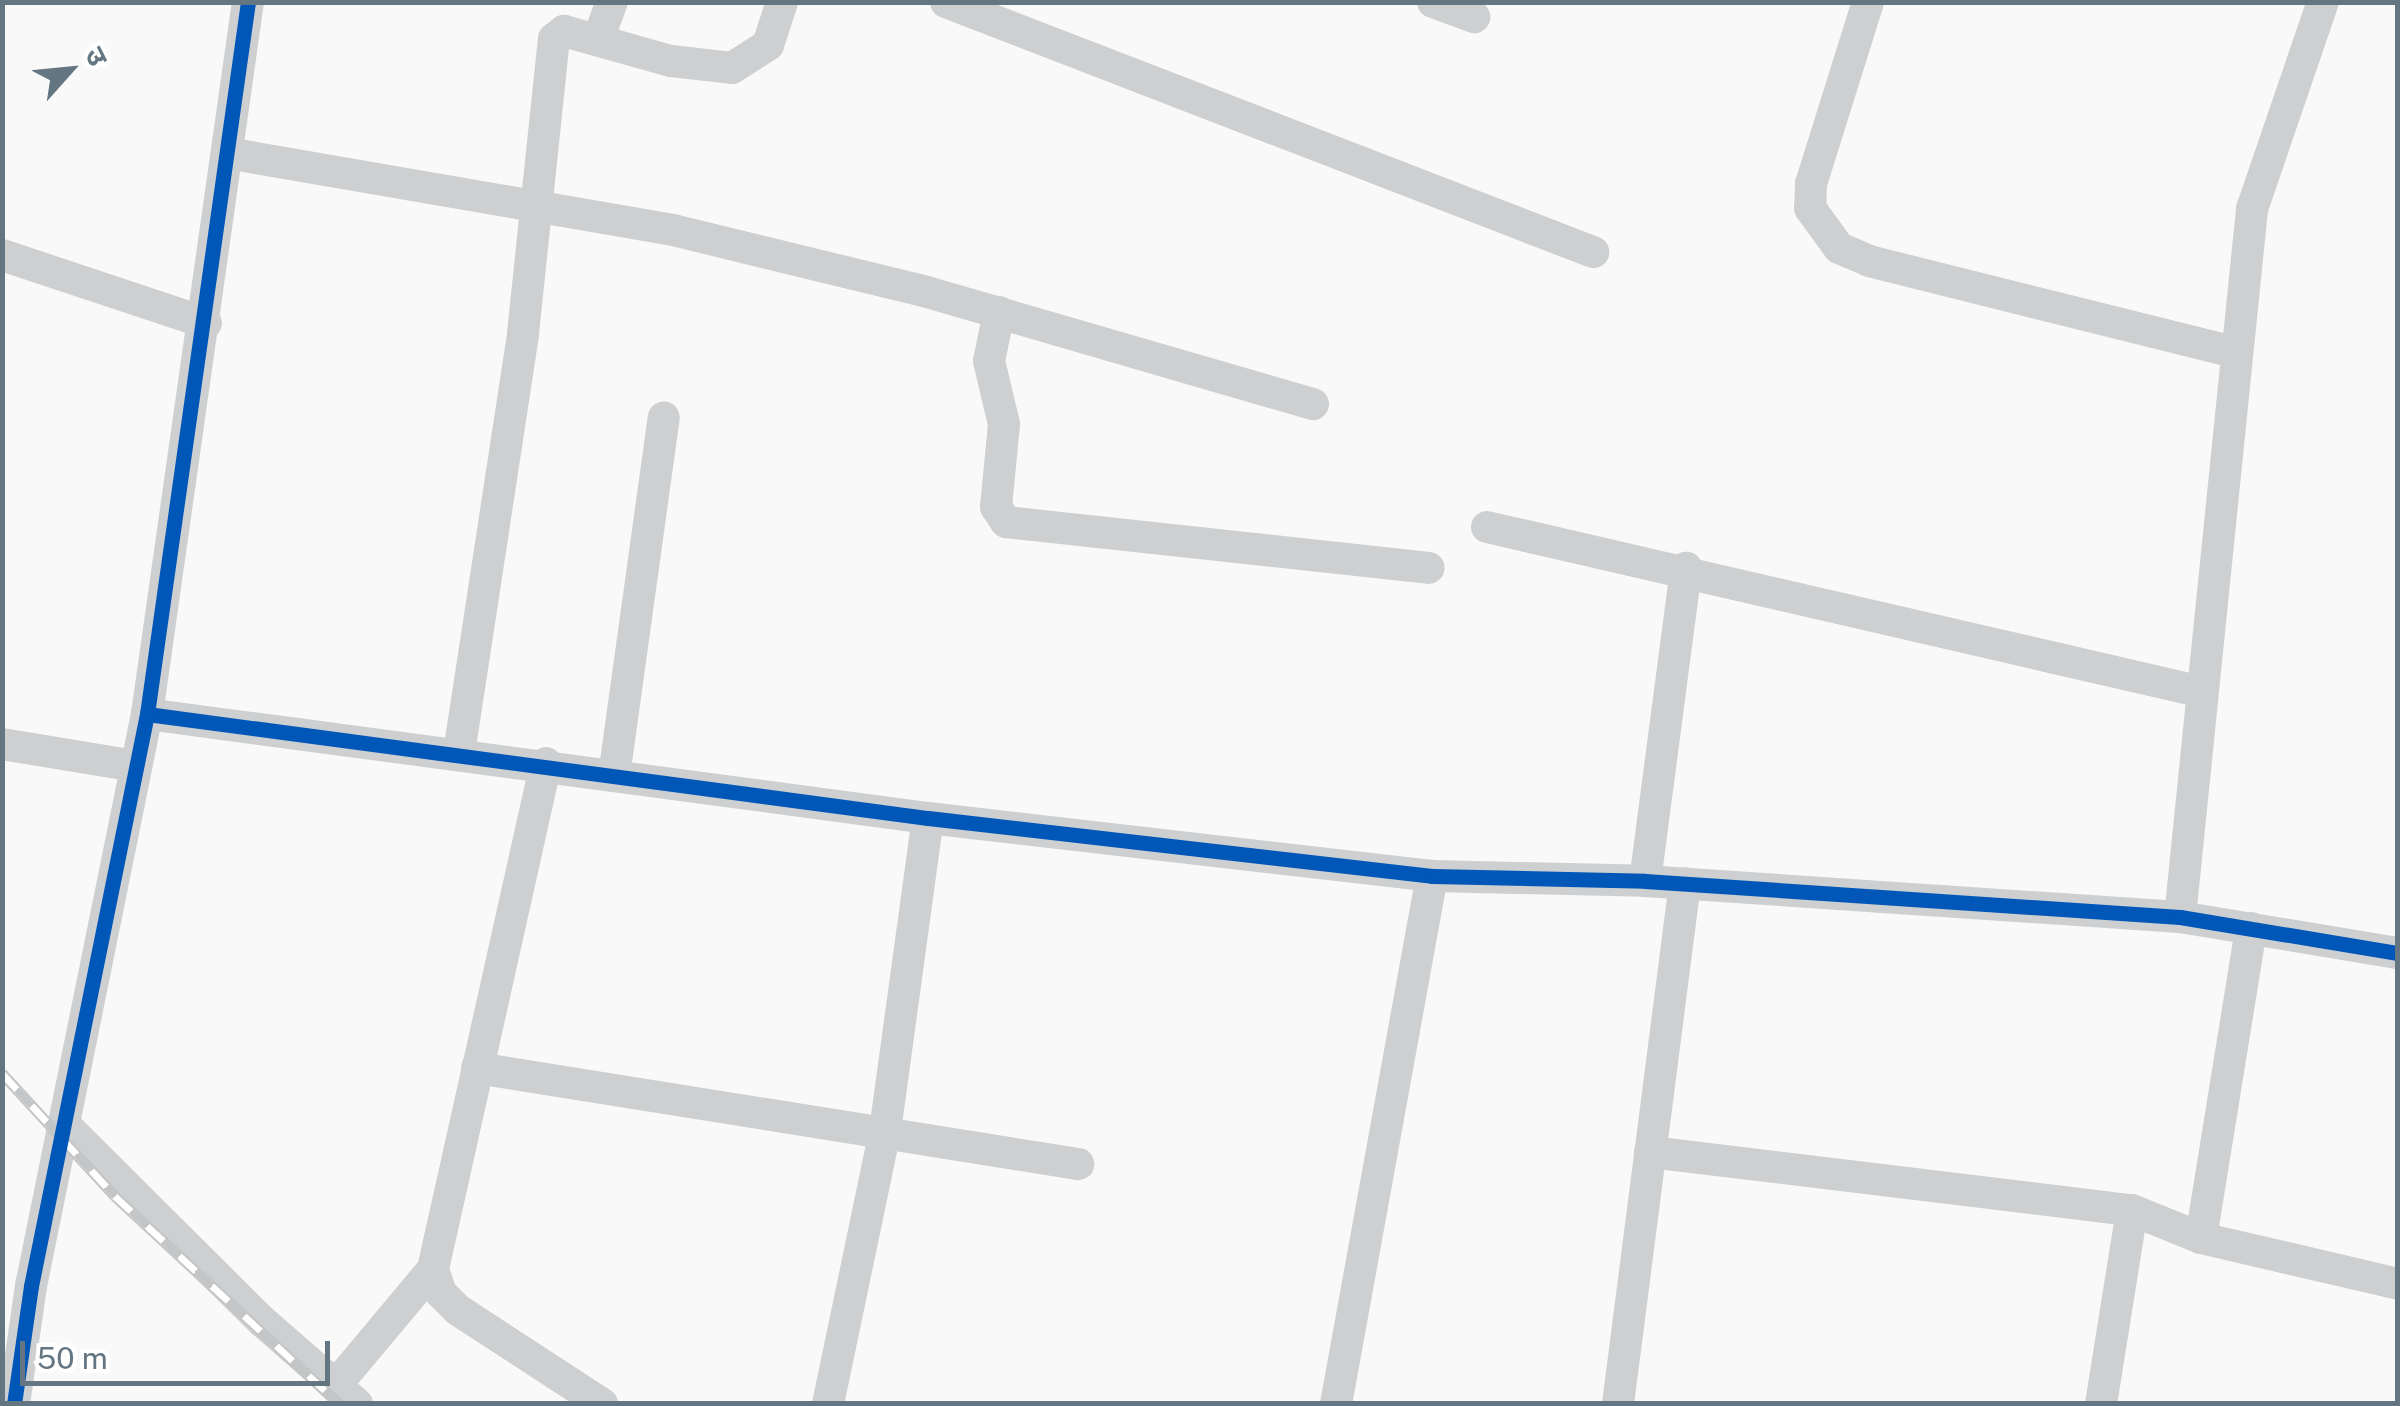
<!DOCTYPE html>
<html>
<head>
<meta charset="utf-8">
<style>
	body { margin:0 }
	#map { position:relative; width:2400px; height:1406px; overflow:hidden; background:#f9f9f9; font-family:"Public Sans","Noto Sans Devanagari",sans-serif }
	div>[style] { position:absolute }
	.street>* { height:32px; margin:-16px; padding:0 16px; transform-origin:16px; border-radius:16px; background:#cecfd0 }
	.rail>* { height:11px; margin-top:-5.5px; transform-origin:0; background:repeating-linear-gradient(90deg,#fff 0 22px,#c3c5c6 0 44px); box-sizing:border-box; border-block:2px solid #c3c5c6 }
	.cycleway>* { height:15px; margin:-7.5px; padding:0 7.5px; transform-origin:7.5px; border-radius:7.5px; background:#0057b8 }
	span { translate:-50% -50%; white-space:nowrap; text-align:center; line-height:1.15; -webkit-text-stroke:10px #fff; paint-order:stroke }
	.frame { position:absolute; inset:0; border:5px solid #657683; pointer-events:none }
	.north { position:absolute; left:20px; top:20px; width:100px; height:100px; -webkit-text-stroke:8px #fff; paint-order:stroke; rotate:63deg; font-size:28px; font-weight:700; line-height:40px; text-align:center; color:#657683 }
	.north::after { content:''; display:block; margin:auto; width:35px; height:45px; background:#657683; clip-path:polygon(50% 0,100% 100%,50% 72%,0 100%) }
	.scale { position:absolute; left:20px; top:1341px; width:310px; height:45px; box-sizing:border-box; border:5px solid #657683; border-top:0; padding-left:12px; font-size:30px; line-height:35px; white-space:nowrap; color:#657683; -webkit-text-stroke:8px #fff; paint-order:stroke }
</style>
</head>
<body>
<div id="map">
	<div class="street">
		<div style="left:946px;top:2px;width:694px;rotate:21.13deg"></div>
		<div style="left:1433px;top:2px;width:44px;rotate:20.1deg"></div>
		<div style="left:1868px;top:2px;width:191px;rotate:107.4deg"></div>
		<div style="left:1811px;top:184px;width:24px;rotate:92deg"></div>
		<div style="left:1810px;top:208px;width:49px;rotate:54.1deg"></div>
		<div style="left:1839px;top:248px;width:33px;rotate:23deg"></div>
		<div style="left:1869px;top:261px;width:379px;rotate:14deg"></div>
		<div style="left:599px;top:37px;width:37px;rotate:-70deg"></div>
		<div style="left:227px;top:153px;width:453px;rotate:9.8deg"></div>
		<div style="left:673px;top:230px;width:261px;rotate:13.7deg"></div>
		<div style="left:927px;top:292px;width:402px;rotate:16.2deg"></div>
		<div style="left:2px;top:255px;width:215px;rotate:18.4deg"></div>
		<div style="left:999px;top:312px;width:50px;rotate:101.5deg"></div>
		<div style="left:989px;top:361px;width:65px;rotate:76.6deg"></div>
		<div style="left:1004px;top:424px;width:83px;rotate:95.5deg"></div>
		<div style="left:996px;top:507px;width:18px;rotate:56deg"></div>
		<div style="left:1006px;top:522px;width:425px;rotate:6.2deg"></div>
		<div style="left:1487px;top:527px;width:734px;rotate:12.99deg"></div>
		<div style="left:147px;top:714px;width:788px;rotate:7.59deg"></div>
		<div style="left:928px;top:818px;width:507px;rotate:6.56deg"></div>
		<div style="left:1432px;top:876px;width:213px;rotate:1.3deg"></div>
		<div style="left:1645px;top:881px;width:536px;rotate:3.85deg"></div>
		<div style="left:2180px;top:917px;width:221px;rotate:9.4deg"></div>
		<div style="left:2px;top:744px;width:135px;rotate:9.4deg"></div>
		<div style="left:459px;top:753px;width:425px;rotate:-81.3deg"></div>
		<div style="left:523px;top:333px;width:296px;rotate:-84deg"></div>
		<div style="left:554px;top:39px;width:13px;rotate:-39deg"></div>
		<div style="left:564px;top:31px;width:111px;rotate:15.7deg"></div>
		<div style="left:671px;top:61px;width:61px;rotate:6.5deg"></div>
		<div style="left:732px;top:68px;width:43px;rotate:-32.6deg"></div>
		<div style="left:768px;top:45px;width:45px;rotate:-72deg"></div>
		<div style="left:546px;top:763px;width:518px;rotate:102.59deg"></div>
		<div style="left:433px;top:1269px;width:25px;rotate:72deg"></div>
		<div style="left:441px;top:1293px;width:24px;rotate:45deg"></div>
		<div style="left:458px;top:1310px;width:172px;rotate:33.1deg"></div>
		<div style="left:614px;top:776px;width:362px;rotate:-82.1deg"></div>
		<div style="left:1645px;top:881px;width:316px;rotate:-82.5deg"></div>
		<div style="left:2180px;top:917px;width:712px;rotate:-84.19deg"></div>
		<div style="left:2252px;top:209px;width:219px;rotate:-71.1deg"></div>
		<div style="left:477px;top:1068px;width:609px;rotate:9.08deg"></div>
		<div style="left:64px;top:1124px;width:279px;rotate:44.9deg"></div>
		<div style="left:262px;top:1321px;width:126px;rotate:41.1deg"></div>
		<div style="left:1650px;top:1152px;width:485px;rotate:6.9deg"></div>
		<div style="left:2132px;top:1210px;width:74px;rotate:22.1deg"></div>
		<div style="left:2201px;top:1238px;width:202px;rotate:13.1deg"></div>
		<div style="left:2201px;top:1238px;width:314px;rotate:-80.8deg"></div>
		<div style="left:336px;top:1385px;width:151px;rotate:-50.1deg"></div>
		<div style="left:14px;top:1404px;width:119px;rotate:-81.8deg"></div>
		<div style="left:31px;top:1286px;width:584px;rotate:-78.54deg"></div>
		<div style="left:147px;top:714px;width:719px;rotate:-81.93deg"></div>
		<div style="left:828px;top:1404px;width:279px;rotate:-78.2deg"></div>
		<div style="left:885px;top:1131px;width:316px;rotate:-82.2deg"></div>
		<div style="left:1336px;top:1404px;width:537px;rotate:-79.7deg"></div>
		<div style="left:1618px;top:1404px;width:525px;rotate:-82.67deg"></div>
		<div style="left:2101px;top:1404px;width:196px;rotate:-80.9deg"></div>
	</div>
	<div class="rail">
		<div style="left:2px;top:1073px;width:167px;rotate:47.4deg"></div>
		<div style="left:115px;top:1196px;width:306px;rotate:42.8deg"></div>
	</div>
	<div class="cycleway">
		<div style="left:147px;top:714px;width:788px;rotate:7.59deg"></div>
		<div style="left:928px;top:818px;width:507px;rotate:6.56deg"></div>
		<div style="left:1432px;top:876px;width:213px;rotate:1.3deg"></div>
		<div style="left:1645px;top:881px;width:536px;rotate:3.85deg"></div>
		<div style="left:2180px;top:917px;width:221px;rotate:9.4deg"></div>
		<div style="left:14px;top:1404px;width:119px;rotate:-81.8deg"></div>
		<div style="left:31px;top:1286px;width:584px;rotate:-78.54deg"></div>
		<div style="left:147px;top:714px;width:719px;rotate:-81.93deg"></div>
	</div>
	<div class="frame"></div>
	<div class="north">उ</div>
	<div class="scale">50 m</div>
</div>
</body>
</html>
